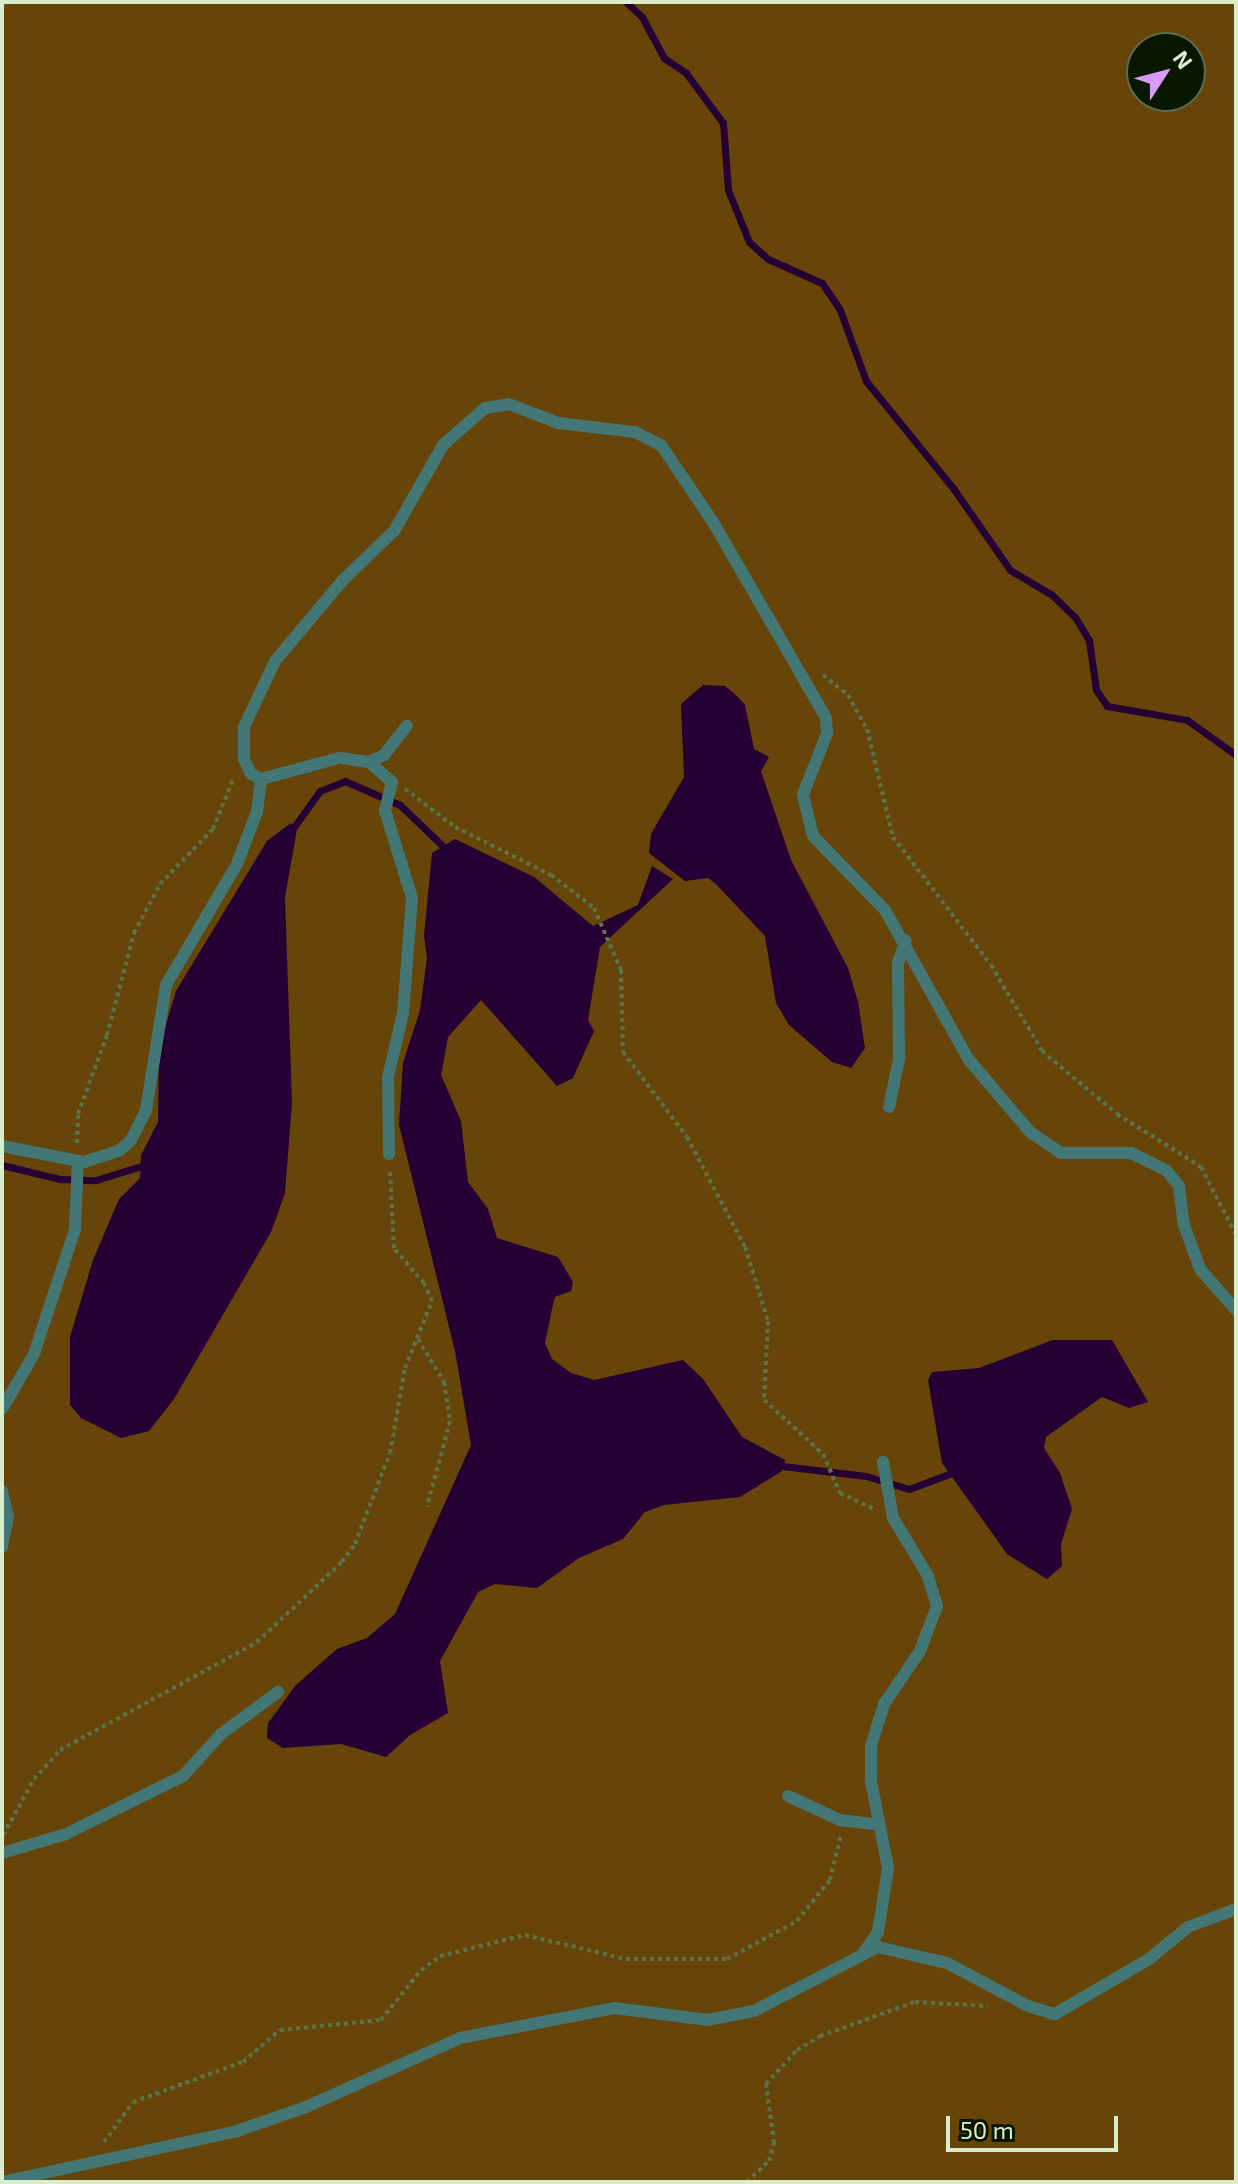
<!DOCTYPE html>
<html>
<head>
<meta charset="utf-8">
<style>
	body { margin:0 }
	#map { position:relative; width:1238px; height:2184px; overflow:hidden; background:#183101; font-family:"Exo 2",sans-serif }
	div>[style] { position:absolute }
	.green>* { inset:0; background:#674407 }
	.water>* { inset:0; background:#260035 }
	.stream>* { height:7px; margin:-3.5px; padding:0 3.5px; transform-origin:3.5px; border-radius:3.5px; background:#260035 }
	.path>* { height:4px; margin-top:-2px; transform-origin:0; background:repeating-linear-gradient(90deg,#5b7348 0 4px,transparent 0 8px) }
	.lane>* { height:12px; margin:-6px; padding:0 6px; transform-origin:6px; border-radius:6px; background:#437776 }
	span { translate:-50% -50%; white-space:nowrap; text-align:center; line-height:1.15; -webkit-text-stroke:6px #091701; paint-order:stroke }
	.frame { position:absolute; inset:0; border:4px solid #d9eecd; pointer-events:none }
	.north { position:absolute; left:1126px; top:32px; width:80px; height:80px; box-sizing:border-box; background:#091701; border:2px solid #5c6d53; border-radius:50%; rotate:54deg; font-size:22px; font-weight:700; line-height:32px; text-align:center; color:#d9eecd }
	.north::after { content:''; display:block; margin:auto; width:28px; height:36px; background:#d89af8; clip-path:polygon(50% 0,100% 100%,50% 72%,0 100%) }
	.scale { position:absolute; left:946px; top:2116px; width:172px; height:36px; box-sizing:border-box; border:4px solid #d9eecd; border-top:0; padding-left:10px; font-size:24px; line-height:28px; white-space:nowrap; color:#d9eecd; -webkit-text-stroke:6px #091701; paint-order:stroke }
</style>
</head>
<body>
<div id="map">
	<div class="green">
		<div style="clip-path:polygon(evenodd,2px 2px,1236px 2px,1236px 2182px,2px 2182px,2px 2px,1142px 48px,1190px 48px,1190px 96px,1142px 96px,1142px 48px)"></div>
	</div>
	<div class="water">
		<div style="clip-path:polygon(703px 685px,725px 686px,735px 694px,745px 705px,754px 749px,769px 757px,761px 771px,791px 860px,848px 968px,858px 1002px,865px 1048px,851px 1068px,832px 1062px,789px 1025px,776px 1003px,765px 936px,716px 884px,708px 878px,685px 881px,649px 853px,651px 834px,684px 777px,681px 704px)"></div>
		<div style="clip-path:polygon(291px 823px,297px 829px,285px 897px,292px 1103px,285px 1193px,271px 1232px,174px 1399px,149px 1431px,121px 1438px,81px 1418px,70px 1405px,70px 1337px,93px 1260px,119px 1199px,140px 1178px,141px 1155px,158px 1122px,159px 1048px,176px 991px,267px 841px)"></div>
		<div style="clip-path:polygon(455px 839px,534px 877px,593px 926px,638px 905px,652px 866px,673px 879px,600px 947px,588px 1020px,594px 1031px,573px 1078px,557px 1086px,481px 1000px,448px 1037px,441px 1075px,461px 1121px,468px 1182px,488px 1209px,497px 1238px,558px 1257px,573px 1282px,571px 1291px,555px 1297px,553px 1304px,545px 1343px,552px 1359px,571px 1373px,594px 1380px,683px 1360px,703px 1379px,742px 1437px,785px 1460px,782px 1471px,740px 1497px,664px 1505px,645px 1512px,623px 1539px,579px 1558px,537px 1588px,495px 1584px,478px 1592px,440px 1661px,448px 1713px,410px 1735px,386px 1757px,341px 1744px,283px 1748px,267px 1738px,268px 1723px,296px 1685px,337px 1649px,367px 1638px,395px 1614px,471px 1445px,455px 1351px,399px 1125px,403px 1063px,420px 1010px,427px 958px,424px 936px,432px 853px)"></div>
		<div style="clip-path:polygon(1053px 1340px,1112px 1340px,1148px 1402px,1129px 1408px,1102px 1397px,1046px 1437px,1044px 1448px,1060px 1473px,1072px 1509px,1061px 1544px,1062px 1566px,1047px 1579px,1007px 1554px,942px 1463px,928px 1380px,932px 1372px,979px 1368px)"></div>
	</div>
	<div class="stream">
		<div style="left:626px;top:2px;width:22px;rotate:43deg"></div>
		<div style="left:642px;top:17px;width:47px;rotate:61.8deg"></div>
		<div style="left:664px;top:58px;width:27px;rotate:34deg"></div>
		<div style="left:686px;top:73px;width:62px;rotate:53.5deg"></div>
		<div style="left:723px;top:123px;width:67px;rotate:85.7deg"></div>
		<div style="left:728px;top:190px;width:56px;rotate:68deg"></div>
		<div style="left:749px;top:242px;width:25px;rotate:42deg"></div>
		<div style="left:768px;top:259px;width:59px;rotate:24deg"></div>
		<div style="left:822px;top:283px;width:32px;rotate:56deg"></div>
		<div style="left:840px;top:310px;width:76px;rotate:69.9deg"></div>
		<div style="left:866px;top:381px;width:138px;rotate:50.9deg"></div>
		<div style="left:953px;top:488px;width:100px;rotate:55.2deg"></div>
		<div style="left:1010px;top:570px;width:49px;rotate:30.8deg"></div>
		<div style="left:1052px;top:595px;width:32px;rotate:44deg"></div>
		<div style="left:1075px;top:617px;width:27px;rotate:59deg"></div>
		<div style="left:1089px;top:640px;width:50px;rotate:82deg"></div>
		<div style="left:1096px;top:690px;width:19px;rotate:55deg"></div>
		<div style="left:1107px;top:706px;width:81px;rotate:9.9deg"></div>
		<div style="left:1187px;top:720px;width:60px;rotate:35.5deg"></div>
		<div style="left:291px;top:831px;width:49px;rotate:-54.1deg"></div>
		<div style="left:320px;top:791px;width:27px;rotate:-22deg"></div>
		<div style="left:345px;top:781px;width:60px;rotate:23.6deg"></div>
		<div style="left:400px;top:805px;width:65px;rotate:43.8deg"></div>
		<div style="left:2px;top:1165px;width:60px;rotate:13.6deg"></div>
		<div style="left:60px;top:1179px;width:36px;rotate:2deg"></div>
		<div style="left:96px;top:1180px;width:54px;rotate:-17.1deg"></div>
		<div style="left:774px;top:1465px;width:93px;rotate:6.8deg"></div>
		<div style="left:866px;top:1476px;width:45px;rotate:16.8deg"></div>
		<div style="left:909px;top:1489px;width:43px;rotate:-20.6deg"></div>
	</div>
	<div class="path">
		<div style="left:823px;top:675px;width:32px;rotate:39deg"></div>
		<div style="left:848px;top:695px;width:39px;rotate:61deg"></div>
		<div style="left:867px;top:729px;width:111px;rotate:76.5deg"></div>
		<div style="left:893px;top:837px;width:161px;rotate:52.6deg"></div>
		<div style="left:991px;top:965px;width:100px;rotate:59.3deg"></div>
		<div style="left:1042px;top:1051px;width:98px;rotate:40deg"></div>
		<div style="left:1117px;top:1114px;width:99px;rotate:32.2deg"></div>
		<div style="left:1201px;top:1167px;width:76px;rotate:62.8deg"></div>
		<div style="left:405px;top:789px;width:63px;rotate:37.2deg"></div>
		<div style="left:455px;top:827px;width:107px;rotate:26.6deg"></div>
		<div style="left:551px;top:875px;width:54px;rotate:37.5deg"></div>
		<div style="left:594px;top:908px;width:68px;rotate:66.5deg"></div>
		<div style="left:621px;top:970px;width:82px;rotate:88.6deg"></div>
		<div style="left:623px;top:1052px;width:106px;rotate:53deg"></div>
		<div style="left:687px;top:1137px;width:124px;rotate:62.2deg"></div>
		<div style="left:745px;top:1247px;width:77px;rotate:72.7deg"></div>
		<div style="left:768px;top:1321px;width:79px;rotate:92.9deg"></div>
		<div style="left:764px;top:1400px;width:80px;rotate:42.5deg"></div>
		<div style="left:823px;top:1454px;width:43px;rotate:66.4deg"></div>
		<div style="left:840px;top:1493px;width:40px;rotate:25deg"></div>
		<div style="left:77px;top:1143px;width:29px;rotate:-88deg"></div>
		<div style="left:78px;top:1114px;width:84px;rotate:-69.8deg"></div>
		<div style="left:107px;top:1035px;width:106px;rotate:-75.2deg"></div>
		<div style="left:134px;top:933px;width:55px;rotate:-62deg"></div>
		<div style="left:160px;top:884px;width:76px;rotate:-46.1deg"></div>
		<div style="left:213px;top:829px;width:56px;rotate:-68deg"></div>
		<div style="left:418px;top:1339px;width:50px;rotate:58.8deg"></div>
		<div style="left:444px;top:1382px;width:39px;rotate:81deg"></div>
		<div style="left:450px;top:1421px;width:89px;rotate:105deg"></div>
		<div style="left:3px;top:1835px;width:64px;rotate:-61deg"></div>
		<div style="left:34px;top:1779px;width:39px;rotate:-48deg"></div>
		<div style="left:60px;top:1750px;width:225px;rotate:-28.7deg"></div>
		<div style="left:257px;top:1642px;width:117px;rotate:-43.3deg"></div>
		<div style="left:342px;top:1562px;width:22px;rotate:-54deg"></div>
		<div style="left:355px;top:1544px;width:97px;rotate:-69deg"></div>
		<div style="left:390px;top:1453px;width:86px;rotate:-80deg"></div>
		<div style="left:405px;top:1368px;width:72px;rotate:-68.1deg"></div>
		<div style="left:432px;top:1301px;width:20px;rotate:-114deg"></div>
		<div style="left:424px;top:1283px;width:46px;rotate:-130.6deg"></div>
		<div style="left:394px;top:1248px;width:77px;rotate:-93deg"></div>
		<div style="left:104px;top:2142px;width:49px;rotate:-54.1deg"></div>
		<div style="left:133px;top:2102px;width:117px;rotate:-20deg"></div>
		<div style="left:243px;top:2062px;width:49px;rotate:-40.9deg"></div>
		<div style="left:280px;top:2030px;width:101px;rotate:-5.7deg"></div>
		<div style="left:381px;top:2020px;width:64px;rotate:-51.3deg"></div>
		<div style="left:421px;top:1970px;width:24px;rotate:-36deg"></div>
		<div style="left:440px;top:1956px;width:88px;rotate:-13.9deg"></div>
		<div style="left:525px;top:1935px;width:104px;rotate:13.4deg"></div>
		<div style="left:626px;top:1959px;width:101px"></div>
		<div style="left:727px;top:1959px;width:80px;rotate:-28.5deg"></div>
		<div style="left:797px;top:1921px;width:53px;rotate:-51.2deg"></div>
		<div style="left:830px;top:1880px;width:46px;rotate:-76.3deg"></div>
		<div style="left:747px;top:2182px;width:30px;rotate:-44deg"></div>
		<div style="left:769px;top:2161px;width:19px;rotate:-74deg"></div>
		<div style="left:774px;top:2143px;width:60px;rotate:-97.7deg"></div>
		<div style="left:766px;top:2084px;width:46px;rotate:-47.6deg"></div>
		<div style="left:797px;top:2050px;width:27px;rotate:-31deg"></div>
		<div style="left:820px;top:2036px;width:101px;rotate:-19.7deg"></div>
		<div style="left:915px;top:2002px;width:73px;rotate:3.1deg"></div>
	</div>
	<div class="lane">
		<div style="left:369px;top:762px;width:17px;rotate:-25deg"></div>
		<div style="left:384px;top:755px;width:37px;rotate:-52deg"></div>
		<div style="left:889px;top:1107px;width:49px;rotate:-78.2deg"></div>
		<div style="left:899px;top:1059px;width:96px;rotate:-90.6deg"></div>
		<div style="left:898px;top:963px;width:24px;rotate:-71deg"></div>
		<div style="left:2px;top:1146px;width:84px;rotate:11deg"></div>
		<div style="left:84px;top:1162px;width:38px;rotate:-18deg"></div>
		<div style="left:120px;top:1150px;width:15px;rotate:-42deg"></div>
		<div style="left:131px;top:1140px;width:34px;rotate:-63deg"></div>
		<div style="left:146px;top:1110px;width:127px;rotate:-80.9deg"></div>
		<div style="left:166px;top:985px;width:140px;rotate:-59.6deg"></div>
		<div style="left:237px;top:864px;width:56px;rotate:-69deg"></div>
		<div style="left:257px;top:812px;width:33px;rotate:-83deg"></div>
		<div style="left:389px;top:1154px;width:77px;rotate:-90.7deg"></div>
		<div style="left:388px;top:1077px;width:66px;rotate:-76.8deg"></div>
		<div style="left:403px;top:1013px;width:115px;rotate:-85.5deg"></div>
		<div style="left:412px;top:898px;width:92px;rotate:-107.1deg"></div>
		<div style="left:385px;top:810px;width:29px;rotate:-76deg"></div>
		<div style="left:392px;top:782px;width:30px;rotate:-139deg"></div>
		<div style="left:369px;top:762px;width:30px;rotate:-172deg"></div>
		<div style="left:339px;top:758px;width:81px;rotate:164.9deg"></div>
		<div style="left:261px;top:779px;width:11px;rotate:-153deg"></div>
		<div style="left:251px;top:774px;width:17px;rotate:-115deg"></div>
		<div style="left:244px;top:759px;width:32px;rotate:-90deg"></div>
		<div style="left:244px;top:727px;width:73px;rotate:-64.8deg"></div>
		<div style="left:275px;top:661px;width:106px;rotate:-50deg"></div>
		<div style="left:343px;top:580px;width:71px;rotate:-43.9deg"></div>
		<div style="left:394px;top:531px;width:99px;rotate:-60.3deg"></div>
		<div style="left:443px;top:445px;width:56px;rotate:-41.4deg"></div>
		<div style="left:485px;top:408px;width:24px;rotate:-9deg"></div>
		<div style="left:509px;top:404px;width:53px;rotate:21.2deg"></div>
		<div style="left:558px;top:423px;width:78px;rotate:6.7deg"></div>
		<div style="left:635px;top:432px;width:29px;rotate:27deg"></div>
		<div style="left:661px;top:445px;width:93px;rotate:56deg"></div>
		<div style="left:713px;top:522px;width:226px;rotate:60deg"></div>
		<div style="left:826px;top:718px;width:15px;rotate:86deg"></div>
		<div style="left:827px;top:733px;width:66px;rotate:111.2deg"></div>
		<div style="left:803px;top:795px;width:42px;rotate:76.3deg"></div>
		<div style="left:813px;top:836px;width:103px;rotate:45.8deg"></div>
		<div style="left:885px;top:910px;width:172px;rotate:60.8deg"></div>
		<div style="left:969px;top:1060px;width:94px;rotate:49.7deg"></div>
		<div style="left:1030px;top:1132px;width:37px;rotate:34deg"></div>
		<div style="left:1061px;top:1153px;width:70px"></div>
		<div style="left:1131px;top:1153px;width:39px;rotate:26deg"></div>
		<div style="left:1166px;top:1170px;width:21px;rotate:51deg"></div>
		<div style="left:1179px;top:1186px;width:39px;rotate:83deg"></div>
		<div style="left:1184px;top:1225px;width:47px;rotate:70deg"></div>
		<div style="left:1200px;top:1269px;width:55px;rotate:48.7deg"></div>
		<div style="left:2px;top:1409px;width:64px;rotate:-59.8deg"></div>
		<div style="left:34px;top:1354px;width:132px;rotate:-71.8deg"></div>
		<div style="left:75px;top:1229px;width:68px;rotate:-87.5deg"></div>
		<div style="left:2px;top:1491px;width:26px;rotate:77deg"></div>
		<div style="left:8px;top:1516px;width:32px;rotate:101deg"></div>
		<div style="left:788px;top:1796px;width:57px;rotate:24.8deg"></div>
		<div style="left:840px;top:1820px;width:39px;rotate:7deg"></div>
		<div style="left:2px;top:1853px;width:67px;rotate:-16.5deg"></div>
		<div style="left:66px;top:1834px;width:131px;rotate:-26.4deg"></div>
		<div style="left:183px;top:1776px;width:57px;rotate:-47.9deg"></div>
		<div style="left:221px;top:1734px;width:71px;rotate:-36.4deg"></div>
		<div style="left:864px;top:1952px;width:24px;rotate:-55deg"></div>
		<div style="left:878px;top:1932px;width:65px;rotate:-81.1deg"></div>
		<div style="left:888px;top:1868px;width:89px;rotate:-101.1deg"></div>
		<div style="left:871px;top:1781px;width:35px;rotate:-90deg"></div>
		<div style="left:871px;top:1746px;width:44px;rotate:-72.8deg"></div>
		<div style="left:884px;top:1704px;width:64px;rotate:-55.8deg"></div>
		<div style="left:920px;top:1651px;width:48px;rotate:-69.3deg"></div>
		<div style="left:937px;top:1606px;width:31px;rotate:-107deg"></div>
		<div style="left:928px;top:1576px;width:68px;rotate:-121.1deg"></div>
		<div style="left:893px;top:1518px;width:57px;rotate:-100.1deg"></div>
		<div style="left:2px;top:2182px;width:240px;rotate:-12.2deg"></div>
		<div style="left:237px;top:2131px;width:73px;rotate:-19.2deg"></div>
		<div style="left:306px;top:2107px;width:169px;rotate:-24.1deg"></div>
		<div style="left:460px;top:2038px;width:157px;rotate:-11deg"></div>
		<div style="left:614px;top:2008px;width:95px;rotate:7.3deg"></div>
		<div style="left:708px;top:2020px;width:47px;rotate:-11.1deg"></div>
		<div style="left:754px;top:2011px;width:140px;rotate:-27.3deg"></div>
		<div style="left:878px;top:1947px;width:71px;rotate:13.1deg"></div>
		<div style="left:947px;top:1963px;width:92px;rotate:28deg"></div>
		<div style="left:1028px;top:2006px;width:28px;rotate:17deg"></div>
		<div style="left:1055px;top:2014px;width:109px;rotate:-30.3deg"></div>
		<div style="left:1149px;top:1959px;width:50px;rotate:-39.4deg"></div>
		<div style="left:1188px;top:1927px;width:51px;rotate:-20.6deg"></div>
	</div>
	<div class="frame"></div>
	<div class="north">N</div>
	<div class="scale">50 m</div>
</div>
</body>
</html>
